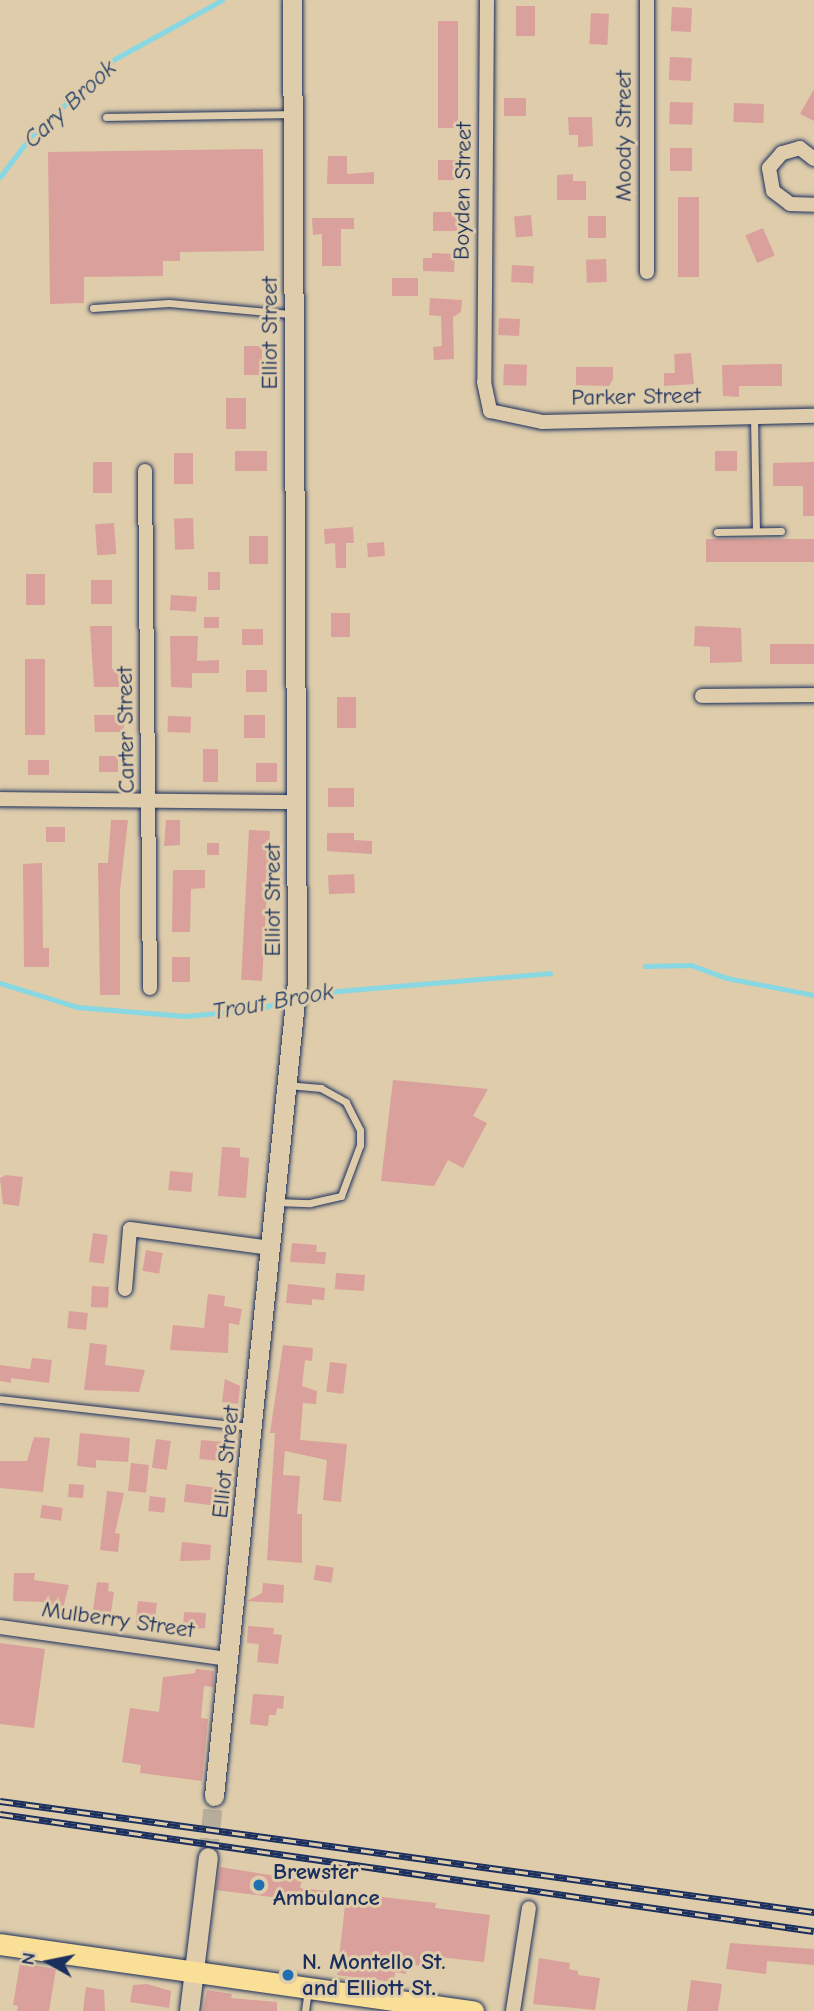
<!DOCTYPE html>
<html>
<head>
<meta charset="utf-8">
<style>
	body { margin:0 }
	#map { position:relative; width:814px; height:2011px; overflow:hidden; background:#deccaa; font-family:"Comic Neue",sans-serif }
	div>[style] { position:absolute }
	.stream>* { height:4.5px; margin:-2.25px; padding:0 2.25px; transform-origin:2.25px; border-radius:2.25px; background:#87d8e2 }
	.building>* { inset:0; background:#daa09b; transform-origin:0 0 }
	.secondary-tunnel>* { height:19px; margin-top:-9.5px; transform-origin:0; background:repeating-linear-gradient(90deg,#b7ad9b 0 19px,transparent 0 29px) }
	.roads { filter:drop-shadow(0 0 2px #1b2f5e) drop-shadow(0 0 2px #1b2f5e) }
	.lane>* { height:7px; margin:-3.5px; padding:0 3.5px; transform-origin:3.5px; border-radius:3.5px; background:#deccaa }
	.street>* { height:14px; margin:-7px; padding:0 7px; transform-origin:7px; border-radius:7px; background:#deccaa }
	.secondary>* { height:19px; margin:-9.5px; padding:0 9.5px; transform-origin:9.5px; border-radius:9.5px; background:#deccaa }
	.primary>* { height:21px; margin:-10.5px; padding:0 10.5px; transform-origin:10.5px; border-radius:10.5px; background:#fadf96 }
	.rail>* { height:7px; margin-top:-3.5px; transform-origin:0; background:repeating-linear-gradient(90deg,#deccaa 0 13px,#1b2f5e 0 26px); box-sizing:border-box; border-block:2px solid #1b2f5e }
	.dots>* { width:19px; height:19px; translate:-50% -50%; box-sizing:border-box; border:4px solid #deccaa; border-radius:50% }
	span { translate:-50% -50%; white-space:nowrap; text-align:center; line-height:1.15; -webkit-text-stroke:6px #deccaa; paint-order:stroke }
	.street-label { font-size:23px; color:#1b2f5e }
	.poi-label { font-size:23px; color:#1b2f5e; font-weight:700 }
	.left { translate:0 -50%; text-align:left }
	.water-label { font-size:24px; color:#26406b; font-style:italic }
	.north { position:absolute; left:14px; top:1927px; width:70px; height:70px; -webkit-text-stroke:5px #deccaa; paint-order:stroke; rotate:279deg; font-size:19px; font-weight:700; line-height:28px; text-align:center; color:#1b2f5e }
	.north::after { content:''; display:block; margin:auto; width:24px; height:32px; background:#1b2f5e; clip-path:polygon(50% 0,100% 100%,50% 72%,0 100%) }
</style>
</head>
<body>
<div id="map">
	<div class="stream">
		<div style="left:0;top:177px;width:53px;rotate:-52.7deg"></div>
		<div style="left:32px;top:135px;width:110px;rotate:-42.8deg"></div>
		<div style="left:113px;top:60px;width:124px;rotate:-28.8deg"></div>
		<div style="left:645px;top:966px;width:46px;rotate:-1.2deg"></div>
		<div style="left:691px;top:965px;width:38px;rotate:20deg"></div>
		<div style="left:727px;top:978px;width:89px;rotate:11.1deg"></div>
		<div style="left:0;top:983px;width:81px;rotate:17.3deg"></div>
		<div style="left:77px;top:1007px;width:108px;rotate:4.8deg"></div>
		<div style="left:185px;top:1016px;width:75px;rotate:-5.3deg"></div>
		<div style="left:260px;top:1009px;width:32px;rotate:-20deg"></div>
		<div style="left:302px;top:994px;width:249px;rotate:-4.8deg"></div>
	</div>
	<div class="building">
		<div style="left:516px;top:6px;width:19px;height:30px"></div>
		<div style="left:672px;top:7px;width:20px;height:24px;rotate:3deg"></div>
		<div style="left:591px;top:13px;width:18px;height:31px;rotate:3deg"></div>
		<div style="left:438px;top:21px;width:20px;height:107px"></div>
		<div style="left:670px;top:57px;width:22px;height:23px;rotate:3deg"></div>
		<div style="clip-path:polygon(814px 89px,814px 121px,800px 114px)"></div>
		<div style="left:504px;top:98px;width:22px;height:18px"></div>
		<div style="left:670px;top:102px;width:23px;height:22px;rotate:2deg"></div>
		<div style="left:734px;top:103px;width:30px;height:19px;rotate:2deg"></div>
		<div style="clip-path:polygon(568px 117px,592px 117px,593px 146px,578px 147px,578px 135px,569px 135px)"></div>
		<div style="left:670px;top:148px;width:22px;height:23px"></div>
		<div style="clip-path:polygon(263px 149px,264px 251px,180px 252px,180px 261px,163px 261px,163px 276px,84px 277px,84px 303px,50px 304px,48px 152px)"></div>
		<div style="clip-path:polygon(328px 156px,347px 156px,347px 174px,374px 172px,374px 184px,327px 184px)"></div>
		<div style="left:438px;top:160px;width:20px;height:20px"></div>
		<div style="clip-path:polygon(573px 174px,573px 181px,586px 181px,586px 200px,557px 200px,557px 175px)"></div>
		<div style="left:678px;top:197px;width:21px;height:80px"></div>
		<div style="left:433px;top:212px;width:24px;height:19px"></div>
		<div style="left:531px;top:215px;width:21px;height:17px;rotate:85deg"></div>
		<div style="left:588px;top:216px;width:18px;height:22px"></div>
		<div style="clip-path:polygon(312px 218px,354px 218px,354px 229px,341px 229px,341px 266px,322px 266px,322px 234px,313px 235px)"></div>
		<div style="left:763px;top:228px;width:30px;height:19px;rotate:67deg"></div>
		<div style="clip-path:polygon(432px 253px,455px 254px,454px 272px,423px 271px,423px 258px,432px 258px)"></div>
		<div style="left:606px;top:259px;width:23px;height:20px;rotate:88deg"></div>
		<div style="left:512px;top:265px;width:22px;height:17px;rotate:3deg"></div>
		<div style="left:392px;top:278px;width:26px;height:18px"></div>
		<div style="clip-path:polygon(430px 298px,462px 300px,461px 312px,453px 317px,454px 359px,434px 360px,433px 347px,442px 346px,441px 316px,429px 315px)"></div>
		<div style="left:499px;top:318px;width:21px;height:17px;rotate:3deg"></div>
		<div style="left:244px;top:346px;width:18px;height:29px"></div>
		<div style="clip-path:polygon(691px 353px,694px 384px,664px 386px,664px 373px,675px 373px,674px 354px)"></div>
		<div style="left:504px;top:364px;width:23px;height:21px;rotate:2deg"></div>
		<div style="clip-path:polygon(782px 364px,782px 386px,739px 386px,739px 397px,723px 396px,722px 365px)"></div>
		<div style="clip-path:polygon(576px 367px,613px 367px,613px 379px,609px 386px,576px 385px)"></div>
		<div style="left:226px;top:398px;width:20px;height:31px"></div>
		<div style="left:235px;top:451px;width:32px;height:20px"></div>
		<div style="left:715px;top:451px;width:22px;height:20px"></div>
		<div style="left:174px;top:453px;width:19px;height:31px"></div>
		<div style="left:93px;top:462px;width:19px;height:31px"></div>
		<div style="clip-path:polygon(814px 462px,814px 516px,803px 516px,803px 486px,773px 486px,773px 463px)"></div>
		<div style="left:193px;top:518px;width:31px;height:19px;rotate:88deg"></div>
		<div style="left:114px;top:523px;width:31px;height:19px;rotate:86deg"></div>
		<div style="clip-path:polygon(353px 527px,354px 543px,346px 543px,346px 568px,336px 568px,335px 543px,325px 544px,324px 529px)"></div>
		<div style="left:249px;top:536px;width:19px;height:28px"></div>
		<div style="left:814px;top:539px;width:23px;height:108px;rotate:90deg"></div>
		<div style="left:384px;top:542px;width:14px;height:17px;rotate:86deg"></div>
		<div style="left:220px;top:572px;width:18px;height:12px;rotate:90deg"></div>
		<div style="left:26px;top:574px;width:19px;height:31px"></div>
		<div style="left:91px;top:580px;width:21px;height:24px"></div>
		<div style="left:171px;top:595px;width:26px;height:15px;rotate:4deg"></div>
		<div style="left:331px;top:613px;width:19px;height:24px"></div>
		<div style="left:204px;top:617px;width:15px;height:11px"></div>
		<div style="clip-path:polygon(90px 626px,112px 626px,112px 669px,119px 669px,119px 687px,94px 687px)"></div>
		<div style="clip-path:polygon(695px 626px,741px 628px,742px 662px,710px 663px,710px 647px,694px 646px)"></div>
		<div style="left:242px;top:629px;width:21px;height:16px"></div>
		<div style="clip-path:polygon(170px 636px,198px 636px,197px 661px,219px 660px,219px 673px,192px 673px,192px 688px,171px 687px)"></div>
		<div style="left:770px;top:644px;width:44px;height:20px"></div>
		<div style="left:25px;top:659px;width:20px;height:76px"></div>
		<div style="left:246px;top:670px;width:21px;height:22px"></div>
		<div style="left:337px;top:697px;width:19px;height:31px"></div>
		<div style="clip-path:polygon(94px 715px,124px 715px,124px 727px,120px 732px,95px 732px)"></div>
		<div style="left:244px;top:715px;width:21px;height:23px"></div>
		<div style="left:168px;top:716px;width:23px;height:16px;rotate:2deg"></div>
		<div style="left:203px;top:749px;width:15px;height:33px"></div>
		<div style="left:99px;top:756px;width:19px;height:16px"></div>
		<div style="left:28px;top:760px;width:21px;height:15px"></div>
		<div style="left:256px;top:763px;width:21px;height:19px"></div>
		<div style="left:328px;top:788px;width:26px;height:19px"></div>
		<div style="clip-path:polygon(111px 820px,128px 820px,120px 890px,120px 995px,100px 995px,98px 863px,108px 863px)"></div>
		<div style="clip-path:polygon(166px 820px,180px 820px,180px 845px,164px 846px)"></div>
		<div style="left:46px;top:827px;width:19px;height:15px"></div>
		<div style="left:249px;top:830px;width:21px;height:150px;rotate:3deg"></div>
		<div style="clip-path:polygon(327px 833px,354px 833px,354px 840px,372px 841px,372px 854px,327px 851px)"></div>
		<div style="left:207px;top:843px;width:12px;height:12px"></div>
		<div style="clip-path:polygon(42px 863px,43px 948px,49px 948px,49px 967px,24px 967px,23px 864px)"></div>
		<div style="clip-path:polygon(173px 870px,205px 870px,205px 888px,191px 889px,190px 932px,172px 932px)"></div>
		<div style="left:354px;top:874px;width:19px;height:26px;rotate:87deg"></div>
		<div style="left:172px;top:957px;width:18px;height:25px"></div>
		<div style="clip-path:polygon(393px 1080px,488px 1089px,473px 1116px,487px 1123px,463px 1168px,448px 1160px,434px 1186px,381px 1181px)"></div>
		<div style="clip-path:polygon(222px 1147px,240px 1148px,240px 1157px,249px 1158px,246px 1198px,218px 1196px)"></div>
		<div style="left:170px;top:1171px;width:23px;height:19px;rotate:5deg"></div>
		<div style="clip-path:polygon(6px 1175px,23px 1177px,19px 1206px,3px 1204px,0 1178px)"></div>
		<div style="left:93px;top:1233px;width:15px;height:29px;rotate:8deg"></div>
		<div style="clip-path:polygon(292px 1243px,317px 1245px,316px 1252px,326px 1252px,325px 1264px,290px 1262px)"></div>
		<div style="left:146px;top:1250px;width:17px;height:21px;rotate:10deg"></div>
		<div style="left:336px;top:1273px;width:29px;height:16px;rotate:4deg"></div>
		<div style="clip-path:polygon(288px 1284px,325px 1288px,324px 1300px,312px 1299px,312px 1305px,286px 1303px)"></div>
		<div style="left:92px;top:1286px;width:17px;height:21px;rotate:3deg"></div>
		<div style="clip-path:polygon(208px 1294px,225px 1296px,224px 1306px,242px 1309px,239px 1325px,229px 1323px,228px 1353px,170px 1350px,173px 1325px,204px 1328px)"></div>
		<div style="left:69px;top:1311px;width:19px;height:17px;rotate:6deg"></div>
		<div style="clip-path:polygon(90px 1343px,107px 1345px,105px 1365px,145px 1370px,139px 1392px,84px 1390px)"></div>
		<div style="clip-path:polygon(283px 1345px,313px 1348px,312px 1361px,305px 1360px,302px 1386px,317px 1391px,316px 1404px,303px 1403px,300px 1440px,347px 1444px,341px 1502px,323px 1500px,327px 1460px,285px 1451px,283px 1475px,300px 1476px,297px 1514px,302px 1514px,302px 1563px,267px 1560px,275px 1433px,270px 1433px)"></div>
		<div style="clip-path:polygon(32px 1358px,52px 1360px,49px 1383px,11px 1378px,11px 1383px,0 1381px,0 1365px,30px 1369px)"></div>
		<div style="left:330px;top:1362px;width:17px;height:30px;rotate:7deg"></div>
		<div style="clip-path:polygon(225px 1379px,240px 1386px,238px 1404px,222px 1402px)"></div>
		<div style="clip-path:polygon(80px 1433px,130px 1438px,128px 1462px,96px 1460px,96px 1468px,77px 1466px)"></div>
		<div style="clip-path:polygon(34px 1437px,50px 1438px,43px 1492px,0 1488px,0 1461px,27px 1461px)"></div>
		<div style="left:156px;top:1439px;width:15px;height:29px;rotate:8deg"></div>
		<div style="left:201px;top:1440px;width:32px;height:19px;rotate:5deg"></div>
		<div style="left:131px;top:1463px;width:18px;height:28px;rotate:6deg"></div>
		<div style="left:69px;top:1484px;width:15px;height:13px;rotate:4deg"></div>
		<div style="left:186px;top:1484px;width:34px;height:18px;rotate:7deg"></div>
		<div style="clip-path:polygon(107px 1491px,124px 1493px,115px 1533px,120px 1534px,118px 1552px,100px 1550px)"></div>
		<div style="left:150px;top:1496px;width:16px;height:15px;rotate:7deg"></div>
		<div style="left:42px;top:1505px;width:21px;height:13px;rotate:8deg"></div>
		<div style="clip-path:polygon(182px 1542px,211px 1545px,210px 1560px,180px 1561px)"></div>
		<div style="left:316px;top:1565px;width:18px;height:15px;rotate:9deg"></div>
		<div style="clip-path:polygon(14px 1573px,35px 1573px,34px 1580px,69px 1585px,62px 1612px,44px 1610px,45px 1602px,13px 1601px)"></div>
		<div style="clip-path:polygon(97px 1582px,109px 1583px,108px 1591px,114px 1592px,110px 1619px,92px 1617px)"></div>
		<div style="clip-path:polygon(263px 1583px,284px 1585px,283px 1603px,247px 1601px,262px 1593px)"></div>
		<div style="left:138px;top:1601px;width:19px;height:24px;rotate:6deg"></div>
		<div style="clip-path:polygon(184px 1612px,206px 1613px,205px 1628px,183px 1630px)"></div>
		<div style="clip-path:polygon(248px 1626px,274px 1628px,273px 1634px,282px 1635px,278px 1664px,257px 1662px,259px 1644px,247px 1643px)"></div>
		<div style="clip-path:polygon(0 1643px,45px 1649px,34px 1728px,0 1724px)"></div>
		<div style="clip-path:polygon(196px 1669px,214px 1671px,213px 1687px,204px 1686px,201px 1718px,208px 1719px,202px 1781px,140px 1773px,141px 1765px,122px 1762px,130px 1708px,159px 1712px,163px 1677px,195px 1673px)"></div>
		<div style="clip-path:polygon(253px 1694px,284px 1696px,283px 1709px,277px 1708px,276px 1715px,269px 1715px,268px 1726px,250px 1724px)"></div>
		<div style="clip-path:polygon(220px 1867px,302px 1880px,300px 1888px,436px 1903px,435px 1908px,490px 1915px,484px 1962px,430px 1956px,428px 1967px,407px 1964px,406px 1974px,395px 1972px,394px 1982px,337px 1975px,345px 1906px,216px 1890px)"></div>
		<div style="clip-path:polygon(730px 1943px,814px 1949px,814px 1965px,767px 1961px,766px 1974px,726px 1969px)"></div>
		<div style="clip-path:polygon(539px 1958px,570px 1963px,569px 1969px,578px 1971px,578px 1975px,600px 1978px,595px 2010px,533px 2004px)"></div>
		<div style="clip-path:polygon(20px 1963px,56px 1969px,49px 2011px,17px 2011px,18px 2006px,13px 2005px)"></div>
		<div style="clip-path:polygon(691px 1980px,722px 1984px,718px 2011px,687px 2011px)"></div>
		<div style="clip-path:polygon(147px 1984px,171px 1991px,169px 2008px,130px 2002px,133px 1985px)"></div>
		<div style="clip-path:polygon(86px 1987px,104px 1990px,105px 2011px,83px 2011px)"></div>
		<div style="clip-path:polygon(207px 1990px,232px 1994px,231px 1998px,277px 2002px,277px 2011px,203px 2011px)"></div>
	</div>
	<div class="secondary-tunnel">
		<div style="left:208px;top:1857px;width:61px;rotate:-84.4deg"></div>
	</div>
	<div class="roads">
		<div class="lane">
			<div style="left:106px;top:117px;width:187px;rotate:-0.9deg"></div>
			<div style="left:93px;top:308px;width:76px;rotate:-3.8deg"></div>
			<div style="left:169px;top:303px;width:121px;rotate:5.2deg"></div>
			<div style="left:754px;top:417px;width:114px;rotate:89deg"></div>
			<div style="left:717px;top:532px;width:64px;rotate:-0.9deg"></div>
			<div style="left:276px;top:1202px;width:34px;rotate:2deg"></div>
			<div style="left:310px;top:1203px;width:32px;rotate:-13deg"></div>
			<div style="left:341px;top:1196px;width:54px;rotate:-69.6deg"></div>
			<div style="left:360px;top:1145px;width:15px;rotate:-90deg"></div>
			<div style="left:360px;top:1130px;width:31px;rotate:-117deg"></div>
			<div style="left:346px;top:1102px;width:29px;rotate:-151deg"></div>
			<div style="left:321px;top:1088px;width:33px;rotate:-175deg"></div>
			<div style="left:0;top:1399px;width:253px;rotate:6.4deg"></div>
			<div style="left:305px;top:2011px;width:22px;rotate:-82deg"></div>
		</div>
		<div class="street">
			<div style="left:487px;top:0;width:382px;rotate:90.4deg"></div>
			<div style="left:484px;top:382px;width:30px;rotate:78deg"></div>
			<div style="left:490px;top:411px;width:53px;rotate:11.9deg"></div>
			<div style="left:542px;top:422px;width:272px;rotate:-1.3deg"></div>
			<div style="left:647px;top:0;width:272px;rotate:90deg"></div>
			<div style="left:814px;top:159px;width:18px;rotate:-142deg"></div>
			<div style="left:800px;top:148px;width:19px;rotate:164deg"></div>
			<div style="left:782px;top:153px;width:20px;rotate:131deg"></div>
			<div style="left:769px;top:168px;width:23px;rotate:80deg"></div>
			<div style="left:773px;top:191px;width:21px;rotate:37deg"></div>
			<div style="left:790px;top:204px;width:24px;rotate:2deg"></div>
			<div style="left:145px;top:471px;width:517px;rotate:89.45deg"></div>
			<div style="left:702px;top:696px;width:112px;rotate:-0.5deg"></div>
			<div style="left:0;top:799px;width:298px;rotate:0.6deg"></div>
			<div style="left:125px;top:1289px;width:60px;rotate:-85.2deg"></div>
			<div style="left:130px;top:1229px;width:142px;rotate:7.7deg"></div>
			<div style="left:0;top:1627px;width:231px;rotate:8deg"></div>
			<div style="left:513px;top:2011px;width:104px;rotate:-81.2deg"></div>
		</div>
		<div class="secondary">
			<div style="left:214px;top:1796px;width:818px;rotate:-84.18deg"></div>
			<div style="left:297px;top:982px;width:982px;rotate:-90.29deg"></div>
			<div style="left:189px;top:2011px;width:155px;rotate:-83deg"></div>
		</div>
		<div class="primary">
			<div style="left:0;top:1944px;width:478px;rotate:8.1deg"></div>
		</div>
	</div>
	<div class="rail">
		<div style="left:0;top:1801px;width:822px;rotate:7.77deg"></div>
		<div style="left:0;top:1814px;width:822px;rotate:8.18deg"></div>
	</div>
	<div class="dots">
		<div style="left:259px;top:1885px;background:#1f6fb2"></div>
		<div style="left:288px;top:1975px;background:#1f6fb2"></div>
	</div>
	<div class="street-label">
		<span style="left:624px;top:136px;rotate:-90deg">Moody Street</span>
		<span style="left:463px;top:191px;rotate:-89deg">Boyden Street</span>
		<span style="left:270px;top:333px;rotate:-90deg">Elliot Street</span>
		<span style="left:636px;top:397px;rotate:-1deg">Parker Street</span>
		<span style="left:126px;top:730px;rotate:-91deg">Carter Street</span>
		<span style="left:273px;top:900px;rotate:-90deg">Elliot Street</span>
		<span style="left:226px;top:1462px;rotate:-84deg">Elliot Street</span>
		<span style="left:118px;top:1620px;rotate:8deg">Mulberry Street</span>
	</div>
	<div class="poi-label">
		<span class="left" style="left:273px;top:1885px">Brewster<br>Ambulance</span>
		<span class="left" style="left:302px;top:1975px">N. Montello St.<br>and Elliott St.</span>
	</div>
	<div class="water-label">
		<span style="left:70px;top:104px;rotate:-43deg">Cary Brook</span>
		<span style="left:273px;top:1002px;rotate:-10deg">Trout Brook</span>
	</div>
	<div class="north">N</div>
</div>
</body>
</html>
